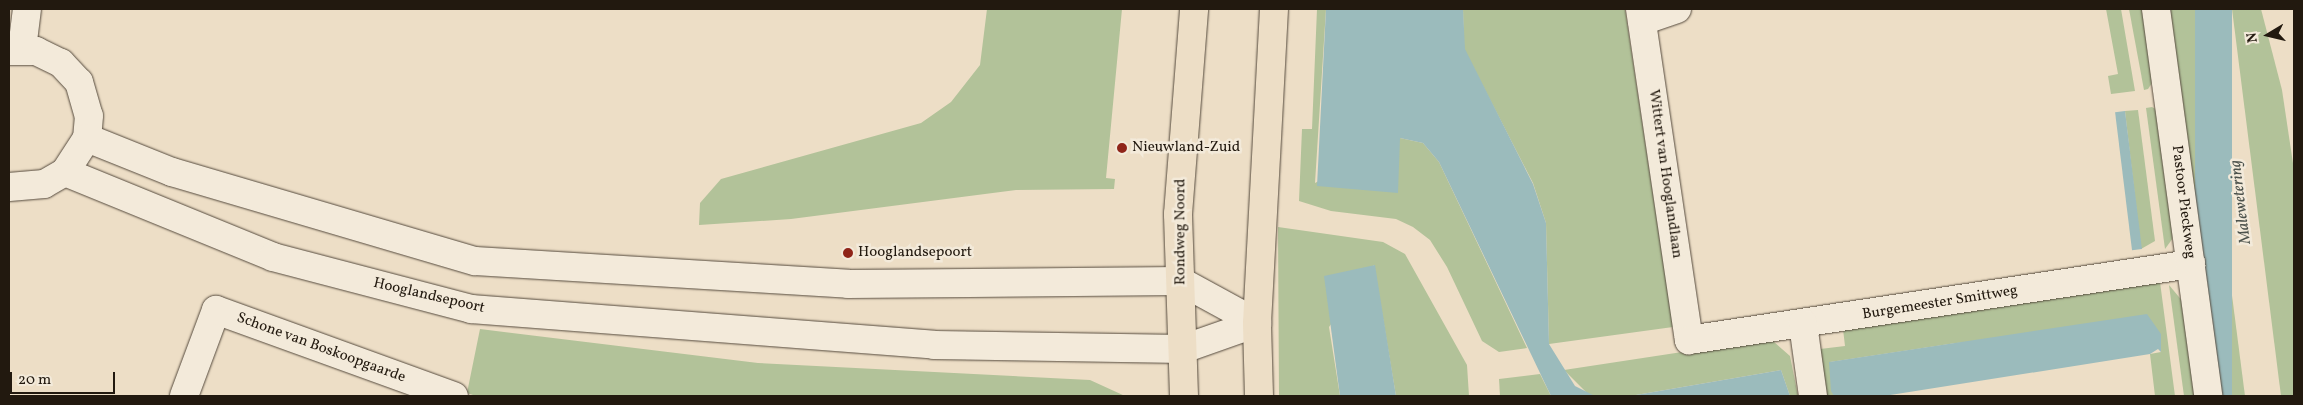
<!DOCTYPE html>
<html>
<head>
<meta charset="utf-8">
<style>
	body { margin:0 }
	#map { position:relative; width:2303px; height:405px; overflow:hidden; background:#eddec6; font-family:Vollkorn,serif }
	div>[style] { position:absolute }
	.green>* { inset:0; background:#b2c299 }
	.water>* { inset:0; background:#9bbbbc; transform-origin:0 0 }
	.roads { filter:drop-shadow(0 0 1px #554a3d) drop-shadow(0 0 1px #554a3d) }
	.minor>* { height:28px; margin:-14px; padding:0 14px; transform-origin:14px; border-radius:14px; background:#f3eada }
	.major>* { height:28px; margin:-14px; padding:0 14px; transform-origin:14px; border-radius:14px; background:#eddec6 }
	.dots>* { width:14px; height:14px; translate:-50% -50%; box-sizing:border-box; border:2px solid #f3eada; border-radius:50% }
	span { translate:-50% -50%; white-space:nowrap; text-align:center; line-height:1.15; -webkit-text-stroke:5px #f3eada; paint-order:stroke }
	.poi-label { font-size:15px; color:#22190f }
	.left { translate:0 -50%; text-align:left }
	.street-label { font-size:15px; color:#22190f }
	.water-label { font-size:16px; color:#4c524c; font-style:italic }
	.frame { position:absolute; inset:0; border:10px solid #22190f; pointer-events:none }
	.north { position:absolute; left:2243px; top:10px; width:50px; height:50px; -webkit-text-stroke:4px #f3eada; paint-order:stroke; rotate:261deg; font-size:14px; font-weight:700; line-height:20px; text-align:center; color:#22190f }
	.north::after { content:''; display:block; margin:auto; width:18px; height:22px; background:#22190f; clip-path:polygon(50% 0,100% 100%,50% 72%,0 100%) }
	.scale { position:absolute; left:10px; top:372px; width:105px; height:22px; box-sizing:border-box; border:2px solid #22190f; border-top:0; padding-left:6px; font-size:15px; line-height:18px; white-space:nowrap; color:#22190f; -webkit-text-stroke:4px #f3eada; paint-order:stroke }
</style>
</head>
<body>
<div id="map">
	<div class="green">
		<div style="clip-path:polygon(987px 9px,1122px 9px,1106px 178px,1115px 179px,1114px 189px,1016px 190px,791px 219px,699px 225px,700px 203px,721px 179px,921px 123px,951px 102px,980px 65px)"></div>
		<div style="clip-path:polygon(1317px 9px,1326px 9px,1315px 183px,1400px 138px,1423px 143px,1439px 162px,1527px 348px,1499px 352px,1482px 341px,1447px 267px,1430px 240px,1413px 227px,1396px 219px,1331px 211px,1299px 201px,1302px 129px,1312px 129px)"></div>
		<div style="clip-path:polygon(1463px 9px,1625px 9px,1673px 327px,1549px 344px,1546px 223px,1533px 183px,1464px 49px)"></div>
		<div style="clip-path:polygon(2106px 9px,2121px 9px,2135px 91px,2111px 94px,2108px 76px,2118px 74px)"></div>
		<div style="clip-path:polygon(2129px 9px,2142px 9px,2154px 80px,2148px 89px,2144px 90px)"></div>
		<div style="clip-path:polygon(2167px 9px,2195px 9px,2245px 396px,2221px 396px)"></div>
		<div style="clip-path:polygon(2232px 9px,2261px 9px,2282px 90px,2294px 170px,2294px 396px,2281px 396px)"></div>
		<div style="clip-path:polygon(2152px 107px,2157px 110px,2173px 238px,2165px 249px,2146px 108px)"></div>
		<div style="clip-path:polygon(2138px 110px,2155px 241px,2141px 249px,2125px 111px)"></div>
		<div style="clip-path:polygon(1278px 227px,1383px 242px,1405px 254px,1467px 365px,1469px 396px,1396px 396px,1374px 265px,1329px 327px,1340px 396px,1279px 396px)"></div>
		<div style="clip-path:polygon(2160px 282px,2175px 396px,2155px 396px,2150px 354px,2161px 352px,2161px 334px,1956px 343px,1830px 362px,1834px 396px,1823px 396px,1820px 349px,1845px 346px,1843px 329px)"></div>
		<div style="clip-path:polygon(2169px 285px,2184px 303px,2195px 396px,2184px 396px)"></div>
		<div style="clip-path:polygon(480px 329px,758px 363px,1090px 380px,1125px 396px,476px 396px,467px 393px)"></div>
		<div style="clip-path:polygon(1761px 340px,1773px 341px,1790px 356px,1798px 396px,1790px 396px,1781px 370px,1630px 396px,1589px 395px,1564px 370px)"></div>
		<div style="clip-path:polygon(1540px 374px,1551px 396px,1500px 396px,1499px 379px)"></div>
	</div>
	<div class="water">
		<div style="clip-path:polygon(1326px 9px,1463px 9px,1465px 49px,1533px 184px,1546px 223px,1549px 344px,1575px 386px,1595px 396px,1551px 396px,1439px 162px,1423px 143px,1400px 138px,1398px 193px,1317px 186px)"></div>
		<div style="left:2195px;top:9px;width:37px;height:390px"></div>
		<div style="left:2125px;top:111px;width:139px;height:10px;rotate:83deg"></div>
		<div style="clip-path:polygon(1375px 265px,1396px 396px,1340px 396px,1324px 276px)"></div>
		<div style="clip-path:polygon(2147px 314px,2161px 334px,2161px 352px,2158px 349px,2150px 354px,1884px 396px,1834px 396px,1831px 391px,1829px 362px)"></div>
		<div style="clip-path:polygon(1781px 370px,1790px 396px,1630px 396px)"></div>
	</div>
	<div class="roads">
		<div class="minor">
			<div style="left:1640px;top:9px;width:335px;rotate:81.6deg"></div>
			<div style="left:1689px;top:340px;width:508px;rotate:-8.61deg"></div>
			<div style="left:2156px;top:9px;width:390px;rotate:82.3deg"></div>
			<div style="left:1642px;top:21px;width:37px;rotate:-19deg"></div>
			<div style="left:22px;top:49px;width:40px;rotate:-82.9deg"></div>
			<div style="left:9px;top:51px;width:27px"></div>
			<div style="left:36px;top:51px;width:28px;rotate:26deg"></div>
			<div style="left:61px;top:63px;width:26px;rotate:47deg"></div>
			<div style="left:79px;top:82px;width:35px;rotate:74deg"></div>
			<div style="left:89px;top:116px;width:22px;rotate:95deg"></div>
			<div style="left:87px;top:138px;width:40px;rotate:122.9deg"></div>
			<div style="left:65px;top:172px;width:24px;rotate:150deg"></div>
			<div style="left:44px;top:184px;width:35px;rotate:175deg"></div>
			<div style="left:87px;top:138px;width:92px;rotate:21.8deg"></div>
			<div style="left:172px;top:172px;width:316px;rotate:16.4deg"></div>
			<div style="left:475px;top:261px;width:374px;rotate:3.5deg"></div>
			<div style="left:848px;top:284px;width:332px;rotate:-0.5deg"></div>
			<div style="left:1180px;top:281px;width:88px;rotate:28.6deg"></div>
			<div style="left:65px;top:172px;width:225px;rotate:22.2deg"></div>
			<div style="left:273px;top:257px;width:205px;rotate:14.7deg"></div>
			<div style="left:471px;top:309px;width:464px;rotate:4.4deg"></div>
			<div style="left:934px;top:345px;width:249px;rotate:0.9deg"></div>
			<div style="left:1183px;top:349px;width:78px;rotate:-19.4deg"></div>
			<div style="left:1803px;top:324px;width:73px;rotate:82.1deg"></div>
			<div style="left:184px;top:396px;width:92px;rotate:-69.6deg"></div>
			<div style="left:216px;top:310px;width:253px;rotate:19.9deg"></div>
		</div>
		<div class="major">
			<div style="left:1184px;top:396px;width:182px;rotate:-91.9deg"></div>
			<div style="left:1178px;top:214px;width:206px;rotate:-85.5deg"></div>
			<div style="left:1259px;top:396px;width:73px;rotate:-91.6deg"></div>
			<div style="left:1257px;top:323px;width:314px;rotate:-86.9deg"></div>
		</div>
	</div>
	<div class="dots">
		<div style="left:1122px;top:148px;background:#8f2418"></div>
		<div style="left:848px;top:253px;background:#8f2418"></div>
	</div>
	<div class="poi-label">
		<span class="left" style="left:1132px;top:148px">Nieuwland-Zuid</span>
		<span class="left" style="left:858px;top:253px">Hooglandsepoort</span>
	</div>
	<div class="street-label">
		<span style="left:1665px;top:174px;rotate:82deg">Wittert van Hooglandlaan</span>
		<span style="left:2183px;top:202px;rotate:83deg">Pastoor Pieckweg</span>
		<span style="left:1181px;top:232px;rotate:-90deg">Rondweg Noord</span>
		<span style="left:429px;top:296px;rotate:13deg">Hooglandsepoort</span>
		<span style="left:1940px;top:303px;rotate:-9deg">Burgemeester Smittweg</span>
		<span style="left:321px;top:348px;rotate:20deg">Schone van Boskoopgaarde</span>
	</div>
	<div class="water-label">
		<span style="left:2241px;top:202px;rotate:-97deg">Malewetering</span>
	</div>
	<div class="frame"></div>
	<div class="north">N</div>
	<div class="scale">20 m</div>
</div>
</body>
</html>
